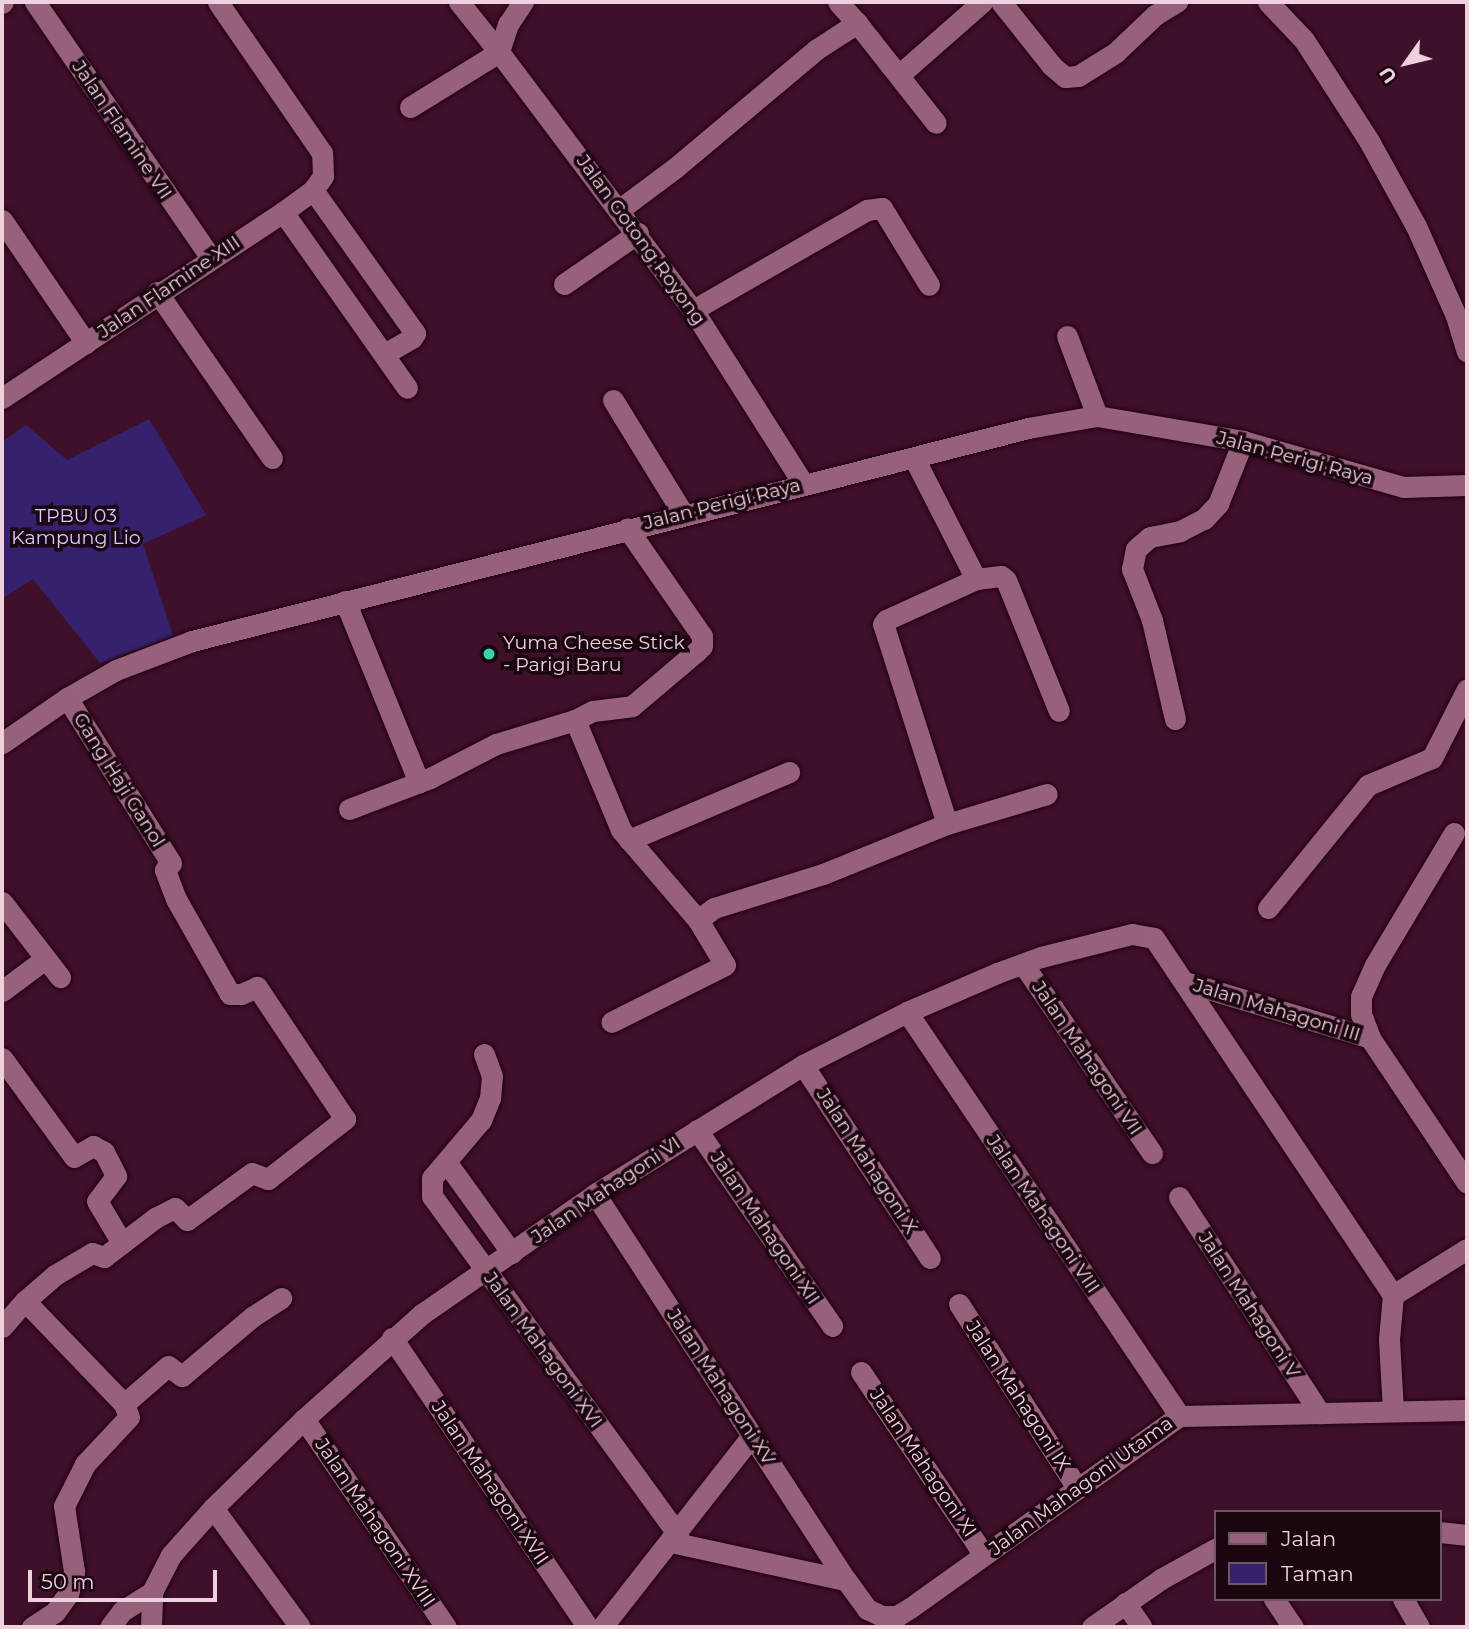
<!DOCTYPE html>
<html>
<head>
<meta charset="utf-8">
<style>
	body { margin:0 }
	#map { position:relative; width:1469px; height:1629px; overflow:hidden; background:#3e102a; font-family:Montserrat,sans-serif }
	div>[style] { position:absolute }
	.green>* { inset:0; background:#36216f }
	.roads { filter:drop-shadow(0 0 2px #230012) drop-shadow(0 0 2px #230012) }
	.minor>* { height:21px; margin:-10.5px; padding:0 10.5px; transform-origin:10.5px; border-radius:10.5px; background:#98617b }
	.dots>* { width:19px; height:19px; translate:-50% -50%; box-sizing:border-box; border:4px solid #190610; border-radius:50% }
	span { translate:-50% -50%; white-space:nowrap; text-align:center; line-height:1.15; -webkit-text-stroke:7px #190610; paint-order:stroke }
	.street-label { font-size:19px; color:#efd0dd }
	.park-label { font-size:19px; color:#d2cdff }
	.poi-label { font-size:19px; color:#efd0dd }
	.left { translate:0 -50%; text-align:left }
	.frame { position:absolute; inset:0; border:4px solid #efd0dd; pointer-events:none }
	.legend { position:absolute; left:1214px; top:1510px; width:228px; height:91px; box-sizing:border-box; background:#190610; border:2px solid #6f5762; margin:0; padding:9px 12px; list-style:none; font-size:21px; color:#efd0dd }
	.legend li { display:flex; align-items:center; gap:14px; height:35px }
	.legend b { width:35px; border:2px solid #6f5762 }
	.north { position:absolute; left:1371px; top:28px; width:70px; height:70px; -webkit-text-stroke:5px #190610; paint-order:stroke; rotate:236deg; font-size:19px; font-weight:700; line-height:28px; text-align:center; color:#efd0dd }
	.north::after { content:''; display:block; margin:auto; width:24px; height:32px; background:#efd0dd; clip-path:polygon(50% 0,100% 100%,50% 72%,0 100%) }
	.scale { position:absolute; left:28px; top:1570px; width:189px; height:32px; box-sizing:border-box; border:4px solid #efd0dd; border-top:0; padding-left:9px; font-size:21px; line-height:24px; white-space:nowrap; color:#efd0dd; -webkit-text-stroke:5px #190610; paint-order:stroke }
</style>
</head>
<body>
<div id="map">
	<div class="green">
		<div style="clip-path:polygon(149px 419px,206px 515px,143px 544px,173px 636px,100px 663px,33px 579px,2px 599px,2px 442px,26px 425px,67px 460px)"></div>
	</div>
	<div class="roads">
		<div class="minor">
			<div style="left:35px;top:2px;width:309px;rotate:55.5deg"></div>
			<div style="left:523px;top:2px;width:27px;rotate:124deg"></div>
			<div style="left:508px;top:24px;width:29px;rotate:108deg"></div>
			<div style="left:499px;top:52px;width:323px;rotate:53.1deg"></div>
			<div style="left:693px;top:310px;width:205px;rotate:57.6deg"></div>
			<div style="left:838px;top:2px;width:28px;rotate:48deg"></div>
			<div style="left:1001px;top:2px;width:82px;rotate:51.4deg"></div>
			<div style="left:1052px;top:66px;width:17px;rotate:40deg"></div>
			<div style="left:1065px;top:77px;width:13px;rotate:-4deg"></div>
			<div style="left:1078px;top:76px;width:44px;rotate:-31.9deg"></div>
			<div style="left:1115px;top:53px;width:55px;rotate:-43.5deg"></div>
			<div style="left:1155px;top:15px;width:26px;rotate:-31deg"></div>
			<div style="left:1268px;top:2px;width:52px;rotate:46.5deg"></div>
			<div style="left:1304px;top:40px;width:120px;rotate:57.2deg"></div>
			<div style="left:1369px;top:141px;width:97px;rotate:61.1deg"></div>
			<div style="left:1416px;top:226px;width:98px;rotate:66deg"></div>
			<div style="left:1456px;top:316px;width:37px;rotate:73deg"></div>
			<div style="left:2px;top:3px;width:1px;rotate:-45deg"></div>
			<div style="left:899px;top:75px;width:111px;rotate:-41.3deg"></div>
			<div style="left:410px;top:107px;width:105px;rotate:-31.7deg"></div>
			<div style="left:499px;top:52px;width:64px;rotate:-128.7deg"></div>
			<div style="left:313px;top:190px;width:176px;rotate:54.5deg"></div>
			<div style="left:415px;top:333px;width:6px;rotate:121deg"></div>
			<div style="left:412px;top:338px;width:32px;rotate:150deg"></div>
			<div style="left:620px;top:209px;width:69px;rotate:-36.7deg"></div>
			<div style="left:675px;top:168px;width:185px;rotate:-40deg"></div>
			<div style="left:817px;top:49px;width:48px;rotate:-33deg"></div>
			<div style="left:857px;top:23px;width:127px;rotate:51.7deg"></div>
			<div style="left:283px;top:212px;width:215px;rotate:54.8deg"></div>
			<div style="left:2px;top:220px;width:149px;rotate:55.7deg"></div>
			<div style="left:564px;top:284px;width:90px;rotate:-34.6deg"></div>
			<div style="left:157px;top:292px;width:202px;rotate:55.3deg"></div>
			<div style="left:693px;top:310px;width:201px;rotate:-29.9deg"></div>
			<div style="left:867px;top:210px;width:15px;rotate:-8deg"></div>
			<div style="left:882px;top:208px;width:90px;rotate:58.6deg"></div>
			<div style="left:1067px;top:336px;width:85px;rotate:69.4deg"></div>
			<div style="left:2px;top:398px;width:337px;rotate:-33.5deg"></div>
			<div style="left:283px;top:212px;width:37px;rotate:-36deg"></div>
			<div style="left:313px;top:190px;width:17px;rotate:-54deg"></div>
			<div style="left:323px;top:176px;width:23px;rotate:-92deg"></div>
			<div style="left:322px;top:153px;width:183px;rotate:-124.6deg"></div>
			<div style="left:613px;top:400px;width:134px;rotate:58.4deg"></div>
			<div style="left:914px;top:458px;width:136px;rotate:62.9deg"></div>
			<div style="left:345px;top:601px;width:196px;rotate:67.8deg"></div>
			<div style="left:1175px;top:719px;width:102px;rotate:-103.1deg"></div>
			<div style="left:1152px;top:620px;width:55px;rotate:-111.4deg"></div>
			<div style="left:1132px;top:569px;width:20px;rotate:-79deg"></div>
			<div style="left:1136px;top:549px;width:18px;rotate:-41deg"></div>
			<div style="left:1150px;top:537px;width:31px;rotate:-11deg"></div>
			<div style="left:1180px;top:531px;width:27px;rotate:-27deg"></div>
			<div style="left:1204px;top:519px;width:21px;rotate:-47deg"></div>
			<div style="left:1218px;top:504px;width:68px;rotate:-68.4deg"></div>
			<div style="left:575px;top:720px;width:119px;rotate:67.3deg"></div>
			<div style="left:621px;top:830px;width:118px;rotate:49.5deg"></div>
			<div style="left:698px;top:920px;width:52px;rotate:59deg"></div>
			<div style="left:725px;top:965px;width:127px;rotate:153.4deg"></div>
			<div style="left:2px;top:743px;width:79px;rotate:-34.7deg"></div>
			<div style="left:67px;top:698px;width:56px;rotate:-29.7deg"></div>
			<div style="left:116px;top:670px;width:81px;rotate:-20.9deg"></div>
			<div style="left:192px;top:641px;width:863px;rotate:-14.29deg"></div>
			<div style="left:1028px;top:428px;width:70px;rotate:-9.9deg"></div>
			<div style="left:1097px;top:416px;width:148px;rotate:9.7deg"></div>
			<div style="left:1243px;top:441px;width:166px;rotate:16deg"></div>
			<div style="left:1403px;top:487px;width:64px;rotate:-1.8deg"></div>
			<div style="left:349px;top:809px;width:87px;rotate:-20.9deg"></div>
			<div style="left:430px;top:778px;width:74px;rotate:-27.3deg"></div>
			<div style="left:496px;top:744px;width:83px;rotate:-16.9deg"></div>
			<div style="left:575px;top:720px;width:20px;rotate:-27deg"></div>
			<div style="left:593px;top:711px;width:39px;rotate:-7deg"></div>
			<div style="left:632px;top:706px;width:84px;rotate:-40.2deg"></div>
			<div style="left:696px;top:652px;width:8px;rotate:-45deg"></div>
			<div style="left:702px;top:646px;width:10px;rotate:-90deg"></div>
			<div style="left:702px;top:636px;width:131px;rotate:-124.8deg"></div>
			<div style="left:947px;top:824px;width:210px;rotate:-107.7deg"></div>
			<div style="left:883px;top:624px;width:5px;rotate:-53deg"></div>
			<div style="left:886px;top:620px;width:99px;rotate:-24.5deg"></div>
			<div style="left:976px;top:579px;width:25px;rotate:-7deg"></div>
			<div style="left:1001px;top:576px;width:6px;rotate:39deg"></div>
			<div style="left:1006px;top:580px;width:141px;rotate:68deg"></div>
			<div style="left:1454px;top:833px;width:154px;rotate:120.9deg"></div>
			<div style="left:1375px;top:965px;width:34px;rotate:114deg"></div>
			<div style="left:1361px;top:996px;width:18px;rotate:90deg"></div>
			<div style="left:1361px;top:1014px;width:26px;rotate:69deg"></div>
			<div style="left:1370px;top:1038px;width:174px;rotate:56.2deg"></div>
			<div style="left:629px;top:840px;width:174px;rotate:-23deg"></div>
			<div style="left:2px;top:902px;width:95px;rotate:52.3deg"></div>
			<div style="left:1268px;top:908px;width:159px;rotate:-50.9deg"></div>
			<div style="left:1368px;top:785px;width:69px;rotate:-22.9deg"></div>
			<div style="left:1432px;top:758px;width:77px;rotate:-63.1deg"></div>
			<div style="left:698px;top:920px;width:20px;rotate:-37deg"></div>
			<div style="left:714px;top:908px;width:114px;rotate:-17.3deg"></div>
			<div style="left:823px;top:874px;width:134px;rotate:-22deg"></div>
			<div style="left:947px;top:824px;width:104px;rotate:-16.7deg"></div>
			<div style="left:1023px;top:964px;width:229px;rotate:55.7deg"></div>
			<div style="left:1185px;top:982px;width:193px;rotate:16.8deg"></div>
			<div style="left:2px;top:991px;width:54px;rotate:-36.7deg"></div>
			<div style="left:907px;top:1012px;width:487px;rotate:56deg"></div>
			<div style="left:484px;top:1054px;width:23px;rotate:70deg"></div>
			<div style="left:492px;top:1076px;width:22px;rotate:95deg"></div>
			<div style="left:490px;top:1098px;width:24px;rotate:112deg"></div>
			<div style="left:481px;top:1120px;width:76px;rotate:130.2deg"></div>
			<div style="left:432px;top:1178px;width:18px;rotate:90deg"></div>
			<div style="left:432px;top:1196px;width:419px;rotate:54deg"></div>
			<div style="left:2px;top:1058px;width:122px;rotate:54deg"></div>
			<div style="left:74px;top:1157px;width:22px;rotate:-30deg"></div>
			<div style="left:93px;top:1146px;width:13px;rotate:29deg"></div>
			<div style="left:104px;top:1152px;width:27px;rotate:63deg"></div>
			<div style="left:116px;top:1176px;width:31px;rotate:127deg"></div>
			<div style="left:97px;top:1201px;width:49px;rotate:59.2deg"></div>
			<div style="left:803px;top:1065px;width:231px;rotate:56.7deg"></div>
			<div style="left:697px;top:1130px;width:238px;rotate:55.4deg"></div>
			<div style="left:447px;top:1163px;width:111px;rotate:54.2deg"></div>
			<div style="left:595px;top:1194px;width:460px;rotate:57deg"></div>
			<div style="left:846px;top:1580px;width:36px;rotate:54deg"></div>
			<div style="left:867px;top:1609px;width:17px;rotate:25deg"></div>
			<div style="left:882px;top:1616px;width:15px"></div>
			<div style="left:897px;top:1616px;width:15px;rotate:-32deg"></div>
			<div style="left:910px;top:1608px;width:330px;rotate:-35.5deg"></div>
			<div style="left:1179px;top:1416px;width:288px;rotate:-1.2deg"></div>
			<div style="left:1179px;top:1197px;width:258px;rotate:56.9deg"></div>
			<div style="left:25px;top:1301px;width:143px;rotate:46.1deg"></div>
			<div style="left:124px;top:1404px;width:58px;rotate:-40.8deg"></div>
			<div style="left:168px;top:1366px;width:17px;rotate:36deg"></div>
			<div style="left:182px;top:1376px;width:92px;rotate:-40.1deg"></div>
			<div style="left:252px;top:1317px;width:35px;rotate:-33deg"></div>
			<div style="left:959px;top:1304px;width:219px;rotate:57.3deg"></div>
			<div style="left:2px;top:1327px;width:35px;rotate:-49deg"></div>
			<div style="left:25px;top:1301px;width:40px;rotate:-41deg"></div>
			<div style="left:55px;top:1275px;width:43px;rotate:-30.7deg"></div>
			<div style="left:92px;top:1253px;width:13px;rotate:18deg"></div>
			<div style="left:104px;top:1257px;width:64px;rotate:-37.4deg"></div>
			<div style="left:155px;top:1218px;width:22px;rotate:-27deg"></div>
			<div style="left:175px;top:1208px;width:17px;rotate:45deg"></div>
			<div style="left:187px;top:1220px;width:80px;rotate:-35.9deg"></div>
			<div style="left:252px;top:1173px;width:17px;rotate:21deg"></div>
			<div style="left:268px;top:1179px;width:98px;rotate:-37.9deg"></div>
			<div style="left:345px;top:1119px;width:159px;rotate:-123.7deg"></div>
			<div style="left:257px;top:987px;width:17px;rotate:156deg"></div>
			<div style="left:241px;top:994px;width:11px;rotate:180deg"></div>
			<div style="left:230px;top:994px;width:109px;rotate:-119.6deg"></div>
			<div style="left:176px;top:899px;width:31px;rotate:-111deg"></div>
			<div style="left:165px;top:870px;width:9px;rotate:-49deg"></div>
			<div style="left:171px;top:863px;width:195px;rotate:-122.2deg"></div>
			<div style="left:392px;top:1338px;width:349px;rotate:55.9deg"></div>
			<div style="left:861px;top:1372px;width:220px;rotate:56.1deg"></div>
			<div style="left:1393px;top:1411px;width:72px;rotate:-93.2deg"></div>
			<div style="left:1389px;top:1339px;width:44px;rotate:-84.8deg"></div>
			<div style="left:1393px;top:1295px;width:87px;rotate:-31.9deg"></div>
			<div style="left:304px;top:1419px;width:252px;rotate:55.7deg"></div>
			<div style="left:213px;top:1508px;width:147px;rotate:53.8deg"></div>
			<div style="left:1439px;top:1532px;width:28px;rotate:6deg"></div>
			<div style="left:671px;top:1542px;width:179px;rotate:12.3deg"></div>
			<div style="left:1274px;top:1599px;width:34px;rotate:56deg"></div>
			<div style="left:1403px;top:1599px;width:32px;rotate:60deg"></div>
			<div style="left:1125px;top:1603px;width:29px;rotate:55deg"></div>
			<div style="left:32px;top:1627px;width:27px;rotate:-33deg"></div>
			<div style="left:55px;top:1612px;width:22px;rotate:-54deg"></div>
			<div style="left:68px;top:1594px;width:24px;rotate:-75deg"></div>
			<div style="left:74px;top:1571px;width:66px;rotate:-98.7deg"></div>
			<div style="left:64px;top:1506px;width:47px;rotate:-63.4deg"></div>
			<div style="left:85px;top:1464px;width:64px;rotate:-46.9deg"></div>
			<div style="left:129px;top:1417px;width:14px;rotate:-111deg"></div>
			<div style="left:110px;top:1627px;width:20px;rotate:-53deg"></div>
			<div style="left:122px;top:1611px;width:36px;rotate:-32deg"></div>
			<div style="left:151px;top:1627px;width:35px;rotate:-88deg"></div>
			<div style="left:152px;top:1592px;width:42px;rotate:-62.8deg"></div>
			<div style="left:171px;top:1555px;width:63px;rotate:-48.2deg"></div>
			<div style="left:213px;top:1508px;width:127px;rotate:-44.4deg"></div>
			<div style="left:304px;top:1419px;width:158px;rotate:-41.7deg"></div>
			<div style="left:422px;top:1314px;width:211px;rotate:-34.7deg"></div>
			<div style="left:595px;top:1194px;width:245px;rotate:-31.8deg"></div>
			<div style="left:803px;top:1065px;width:117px;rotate:-27deg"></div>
			<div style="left:907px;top:1012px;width:98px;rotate:-23.4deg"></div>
			<div style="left:997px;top:973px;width:47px;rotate:-20deg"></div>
			<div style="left:1041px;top:957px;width:94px;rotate:-14.2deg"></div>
			<div style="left:1132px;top:934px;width:22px;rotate:10deg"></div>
			<div style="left:1154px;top:938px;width:430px;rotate:56.2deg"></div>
			<div style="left:602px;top:1627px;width:243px;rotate:-51.9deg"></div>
			<div style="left:1092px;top:1627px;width:84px;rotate:-34.8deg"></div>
			<div style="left:1161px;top:1579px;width:62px;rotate:-29.1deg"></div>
		</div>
	</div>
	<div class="dots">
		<div style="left:489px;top:654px;background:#33d4a8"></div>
	</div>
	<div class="street-label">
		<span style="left:122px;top:130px;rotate:56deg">Jalan Flamine VII</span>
		<span style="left:641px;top:240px;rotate:54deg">Jalan Gotong Royong</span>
		<span style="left:169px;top:287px;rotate:-34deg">Jalan Flamine XIII</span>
		<span style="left:1295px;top:458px;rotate:15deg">Jalan Perigi Raya</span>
		<span style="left:722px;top:504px;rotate:-14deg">Jalan Perigi Raya</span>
		<span style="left:119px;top:780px;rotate:58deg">Gang Haji Ganol</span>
		<span style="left:1277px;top:1010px;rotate:17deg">Jalan Mahagoni III</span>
		<span style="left:1087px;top:1058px;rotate:56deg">Jalan Mahagoni VII</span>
		<span style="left:867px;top:1161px;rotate:57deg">Jalan Mahagoni X</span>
		<span style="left:606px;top:1190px;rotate:-34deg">Jalan Mahagoni VI</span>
		<span style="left:1043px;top:1214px;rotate:56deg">Jalan Mahagoni VIII</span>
		<span style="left:765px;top:1228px;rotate:56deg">Jalan Mahagoni XII</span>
		<span style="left:1249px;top:1305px;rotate:57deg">Jalan Mahagoni V</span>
		<span style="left:543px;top:1350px;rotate:54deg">Jalan Mahagoni XVI</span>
		<span style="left:721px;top:1387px;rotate:57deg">Jalan Mahagoni XV</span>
		<span style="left:1018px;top:1396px;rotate:57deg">Jalan Mahagoni IX</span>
		<span style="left:923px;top:1463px;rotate:56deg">Jalan Mahagoni XI</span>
		<span style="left:490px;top:1483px;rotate:56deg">Jalan Mahagoni XVII</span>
		<span style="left:1081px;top:1486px;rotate:-36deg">Jalan Mahagoni Utama</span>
		<span style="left:375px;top:1523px;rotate:56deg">Jalan Mahagoni XVIII</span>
	</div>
	<div class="park-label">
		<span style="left:76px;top:527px">TPBU 03<br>Kampung Lio</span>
	</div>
	<div class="poi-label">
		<span class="left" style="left:503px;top:654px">Yuma Cheese Stick<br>- Parigi Baru</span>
	</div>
	<div class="frame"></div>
	<ul class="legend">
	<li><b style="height:9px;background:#98617b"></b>Jalan</li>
	<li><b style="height:19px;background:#36216f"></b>Taman</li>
	</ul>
	<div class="north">U</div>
	<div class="scale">50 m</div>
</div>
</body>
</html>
